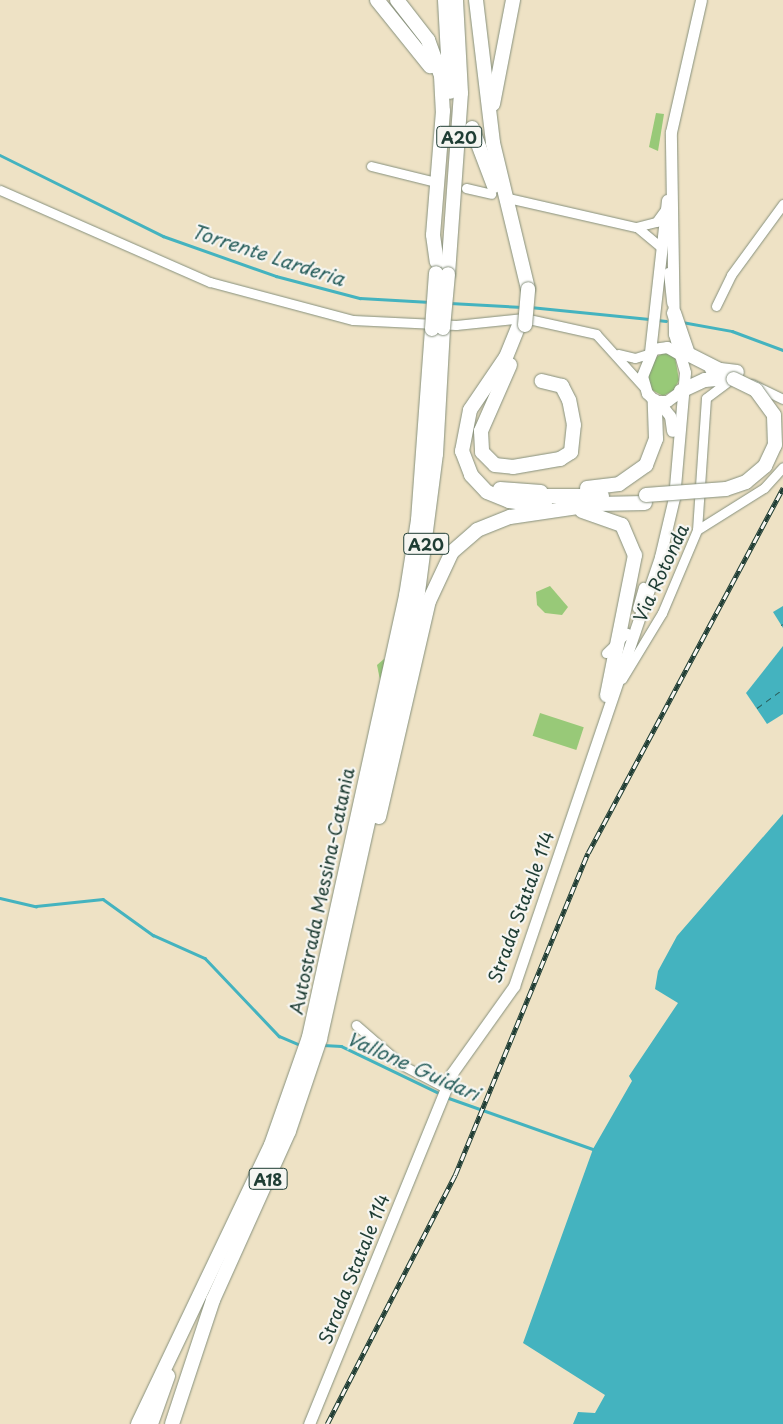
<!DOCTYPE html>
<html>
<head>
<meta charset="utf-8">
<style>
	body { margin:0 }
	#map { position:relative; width:783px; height:1424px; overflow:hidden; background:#eee2c5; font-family:"Playpen Sans",sans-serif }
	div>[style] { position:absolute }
	.green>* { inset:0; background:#98c978; transform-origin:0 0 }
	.water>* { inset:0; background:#44b3bf }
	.stream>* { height:2.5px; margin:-1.25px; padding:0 1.25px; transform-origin:1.25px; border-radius:1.25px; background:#44b3bf }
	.ferry>* { height:1px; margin-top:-0.5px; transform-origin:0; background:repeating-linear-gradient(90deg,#2a605e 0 6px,transparent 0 11px) }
	.roads { filter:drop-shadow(0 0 1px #86907c) drop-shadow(0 0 1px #86907c) }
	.minor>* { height:9px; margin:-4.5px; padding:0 4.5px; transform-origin:4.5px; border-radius:4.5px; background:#fff }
	.major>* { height:11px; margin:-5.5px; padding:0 5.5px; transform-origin:5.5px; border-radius:5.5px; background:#fff }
	.highway>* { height:14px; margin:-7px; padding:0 7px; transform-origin:7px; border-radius:7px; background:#fff }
	.rail>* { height:4.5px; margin-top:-2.25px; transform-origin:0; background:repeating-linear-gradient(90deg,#f6f6f2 0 8px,#1f3d34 0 16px); box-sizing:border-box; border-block:1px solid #1f3d34 }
	.bridges { filter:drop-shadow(0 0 1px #86907c) drop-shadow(0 0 1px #86907c) }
	.highway-bridge>* { height:14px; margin:-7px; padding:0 7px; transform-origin:7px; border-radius:7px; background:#fff }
	span { translate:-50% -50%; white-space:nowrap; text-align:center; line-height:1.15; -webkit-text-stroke:4.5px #f6f6f2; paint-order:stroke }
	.shield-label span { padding:1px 4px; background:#f6f6f2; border:1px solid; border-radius:4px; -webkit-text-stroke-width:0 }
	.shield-label { font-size:16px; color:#1f3d34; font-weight:700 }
	.street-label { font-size:18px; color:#1f3d34 }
	.water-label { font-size:19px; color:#2a605e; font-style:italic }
</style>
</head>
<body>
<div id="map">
	<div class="green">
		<div style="clip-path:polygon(656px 113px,664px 114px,658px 151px,649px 147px)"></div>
		<div style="clip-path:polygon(666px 352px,675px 357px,679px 380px,674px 390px,663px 396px,652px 390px,647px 374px,654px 358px)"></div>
		<div style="clip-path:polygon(550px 586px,568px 607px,562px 615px,545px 613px,537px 605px,536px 592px)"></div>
		<div style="clip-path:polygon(384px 659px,385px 660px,380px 680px,377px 665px)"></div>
		<div style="left:540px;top:713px;width:46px;height:24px;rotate:18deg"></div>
	</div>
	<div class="water">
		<div style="clip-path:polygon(783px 606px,783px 628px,773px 612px)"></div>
		<div style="clip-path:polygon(783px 646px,783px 714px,767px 724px,746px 693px)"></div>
		<div style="clip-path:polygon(783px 814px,783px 1424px,573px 1424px,578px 1412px,595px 1413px,605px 1395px,523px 1343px,593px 1149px,632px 1081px,629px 1076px,678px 1003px,655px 989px,658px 971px,677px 936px)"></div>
	</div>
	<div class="stream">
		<div style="left:0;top:155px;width:182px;rotate:26.4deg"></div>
		<div style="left:163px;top:236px;width:120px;rotate:19.5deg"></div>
		<div style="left:276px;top:276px;width:87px;rotate:14.7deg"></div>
		<div style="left:360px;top:298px;width:70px;rotate:3.3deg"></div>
		<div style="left:450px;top:303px;width:72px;rotate:3.2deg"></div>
		<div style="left:530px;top:307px;width:122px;rotate:5.7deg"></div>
		<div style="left:657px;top:320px;width:9px;rotate:6deg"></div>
		<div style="left:682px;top:322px;width:51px;rotate:10.2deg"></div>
		<div style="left:732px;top:331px;width:54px;rotate:20.4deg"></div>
		<div style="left:0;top:898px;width:37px;rotate:13deg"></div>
		<div style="left:36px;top:906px;width:67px;rotate:-6deg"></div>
		<div style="left:103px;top:899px;width:62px;rotate:35.8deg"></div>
		<div style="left:153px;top:935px;width:57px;rotate:23.9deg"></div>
		<div style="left:205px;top:958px;width:108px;rotate:46.5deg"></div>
		<div style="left:279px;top:1036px;width:23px;rotate:23deg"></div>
		<div style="left:323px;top:1045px;width:18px;rotate:3deg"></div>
		<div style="left:341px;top:1046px;width:109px;rotate:25.6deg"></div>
		<div style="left:446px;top:1097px;width:156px;rotate:19.5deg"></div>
	</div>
	<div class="ferry">
		<div style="left:781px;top:625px;width:2px;rotate:-27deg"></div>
		<div style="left:757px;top:708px;width:32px;rotate:-36deg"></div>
	</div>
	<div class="roads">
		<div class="minor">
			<div style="left:371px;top:166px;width:63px;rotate:13.8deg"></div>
			<div style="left:466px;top:188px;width:26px;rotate:13deg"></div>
			<div style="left:0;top:190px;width:229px;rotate:23.7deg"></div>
			<div style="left:210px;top:282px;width:148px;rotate:14.9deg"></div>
			<div style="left:353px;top:320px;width:103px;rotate:2.8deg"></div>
			<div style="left:456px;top:325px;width:68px;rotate:-5.9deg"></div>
			<div style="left:524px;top:318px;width:74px;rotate:12.5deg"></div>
			<div style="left:596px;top:334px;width:70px;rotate:47.9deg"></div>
			<div style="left:508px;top:198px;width:131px;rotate:12.8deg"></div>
			<div style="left:636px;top:227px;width:21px;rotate:-14deg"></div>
			<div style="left:656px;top:222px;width:17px;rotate:-54deg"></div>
			<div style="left:638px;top:228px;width:31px;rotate:40deg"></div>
			<div style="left:668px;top:272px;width:31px;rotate:84deg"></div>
			<div style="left:716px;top:306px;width:34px;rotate:-64deg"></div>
			<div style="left:731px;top:275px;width:88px;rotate:-53.8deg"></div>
			<div style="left:618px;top:354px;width:17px;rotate:13deg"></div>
			<div style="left:635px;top:358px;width:14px;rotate:-17deg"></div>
			<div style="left:752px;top:384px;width:34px;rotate:26deg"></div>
			<div style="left:697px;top:530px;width:132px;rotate:-86.1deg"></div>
			<div style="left:706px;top:398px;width:26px;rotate:-37deg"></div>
			<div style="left:637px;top:608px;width:22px;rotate:-74deg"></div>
			<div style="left:606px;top:653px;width:29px;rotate:-44deg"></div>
			<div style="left:622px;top:679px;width:77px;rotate:-58.8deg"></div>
			<div style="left:662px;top:613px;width:90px;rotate:-67.1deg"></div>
			<div style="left:697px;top:530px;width:79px;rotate:-32.1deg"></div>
			<div style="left:764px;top:488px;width:28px;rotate:-48deg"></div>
			<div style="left:356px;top:1025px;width:61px;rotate:41deg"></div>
			<div style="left:402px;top:1065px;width:50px;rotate:27.6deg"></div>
		</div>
		<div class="major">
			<div style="left:650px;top:352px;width:153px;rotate:-83.6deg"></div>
			<div style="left:679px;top:354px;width:14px;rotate:-150deg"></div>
			<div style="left:667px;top:347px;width:14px;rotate:172deg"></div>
			<div style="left:653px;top:349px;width:29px;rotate:112deg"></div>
			<div style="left:642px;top:376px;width:18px;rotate:74deg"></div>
			<div style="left:647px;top:393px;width:11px;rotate:45deg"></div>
			<div style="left:655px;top:401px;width:12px"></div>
			<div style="left:667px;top:401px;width:17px;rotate:-36deg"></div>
			<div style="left:659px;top:402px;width:18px;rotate:52deg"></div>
			<div style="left:670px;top:416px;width:15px;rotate:82deg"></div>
			<div style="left:309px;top:1424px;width:379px;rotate:-67.8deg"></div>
			<div style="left:452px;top:1073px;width:107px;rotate:-54.5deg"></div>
			<div style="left:514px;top:986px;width:453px;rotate:-71.2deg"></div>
			<div style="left:660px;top:557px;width:61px;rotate:-76.7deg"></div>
			<div style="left:674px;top:498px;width:126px;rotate:-85deg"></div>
			<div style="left:685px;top:372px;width:40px;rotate:-106deg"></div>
			<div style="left:674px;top:334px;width:202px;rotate:-90.9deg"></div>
			<div style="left:671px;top:132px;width:135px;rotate:-77.2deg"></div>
		</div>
		<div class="highway">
			<div style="left:377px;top:0;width:85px;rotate:51.2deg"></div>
			<div style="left:397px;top:0;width:51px;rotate:52.2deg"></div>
			<div style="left:428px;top:40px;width:38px;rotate:70deg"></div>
			<div style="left:441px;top:76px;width:35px;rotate:87deg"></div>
			<div style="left:443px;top:111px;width:124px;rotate:94.6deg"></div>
			<div style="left:433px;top:235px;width:27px;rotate:82deg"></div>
			<div style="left:445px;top:0;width:92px;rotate:86.9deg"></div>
			<div style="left:476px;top:0;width:144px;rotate:83.2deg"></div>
			<div style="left:493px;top:143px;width:150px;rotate:76.5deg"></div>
			<div style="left:493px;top:104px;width:106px;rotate:-79.1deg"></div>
			<div style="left:472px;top:128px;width:62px;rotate:69.2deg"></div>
			<div style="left:448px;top:274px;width:181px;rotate:-85.9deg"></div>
			<div style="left:461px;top:93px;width:93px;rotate:-93.1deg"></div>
			<div style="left:674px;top:313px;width:43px;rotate:71.1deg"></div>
			<div style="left:688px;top:354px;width:36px;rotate:27deg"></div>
			<div style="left:519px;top:325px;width:35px;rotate:112deg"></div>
			<div style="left:506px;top:357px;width:64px;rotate:124.2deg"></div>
			<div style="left:470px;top:410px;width:42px;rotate:101deg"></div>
			<div style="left:462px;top:451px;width:26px;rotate:69deg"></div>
			<div style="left:471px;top:475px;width:23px;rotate:47deg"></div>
			<div style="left:487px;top:492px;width:24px;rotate:22deg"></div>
			<div style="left:509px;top:501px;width:37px;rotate:8deg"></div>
			<div style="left:510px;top:365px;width:72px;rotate:113.7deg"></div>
			<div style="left:481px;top:431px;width:21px;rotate:87deg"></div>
			<div style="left:482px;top:452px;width:18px;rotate:45deg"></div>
			<div style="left:495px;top:465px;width:18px;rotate:6deg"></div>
			<div style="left:513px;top:467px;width:48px;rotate:-9.7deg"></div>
			<div style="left:560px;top:459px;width:13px;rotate:-32deg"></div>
			<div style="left:571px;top:452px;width:27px;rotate:-84deg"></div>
			<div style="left:574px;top:425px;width:25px;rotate:-101deg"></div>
			<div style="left:569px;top:400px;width:16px;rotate:-117deg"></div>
			<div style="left:562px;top:386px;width:21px;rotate:-166deg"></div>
			<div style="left:712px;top:369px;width:25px;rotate:7deg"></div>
			<div style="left:681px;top:391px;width:26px;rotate:-25deg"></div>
			<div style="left:705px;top:380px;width:23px;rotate:-5deg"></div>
			<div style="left:587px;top:488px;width:32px;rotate:-7deg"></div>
			<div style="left:619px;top:484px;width:33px;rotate:-35deg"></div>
			<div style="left:646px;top:465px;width:28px;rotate:-69deg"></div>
			<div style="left:656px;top:439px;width:38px;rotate:-92deg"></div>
			<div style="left:500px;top:489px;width:41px;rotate:4.2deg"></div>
			<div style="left:531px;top:496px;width:71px"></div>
			<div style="left:582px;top:511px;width:42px;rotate:19.3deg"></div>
			<div style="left:622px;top:525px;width:33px;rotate:67deg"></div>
			<div style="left:635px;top:555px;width:143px;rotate:101.3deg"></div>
			<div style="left:379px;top:817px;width:222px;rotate:-77deg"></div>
			<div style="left:429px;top:601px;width:54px;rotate:-64.9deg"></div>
			<div style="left:452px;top:552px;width:33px;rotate:-41deg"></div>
			<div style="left:477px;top:530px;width:35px;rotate:-22deg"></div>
			<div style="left:510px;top:517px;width:89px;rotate:-8.4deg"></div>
			<div style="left:598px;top:504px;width:47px;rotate:-1.2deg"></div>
			<div style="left:138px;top:1424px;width:309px;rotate:-64.5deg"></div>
			<div style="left:271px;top:1145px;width:114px;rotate:-70.6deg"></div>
			<div style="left:309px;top:1037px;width:452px;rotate:-77.6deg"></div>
			<div style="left:406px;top:596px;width:77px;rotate:-81deg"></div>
			<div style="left:418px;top:520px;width:192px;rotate:-85.8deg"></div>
			<div style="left:151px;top:1424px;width:51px;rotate:-70.5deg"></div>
			<div style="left:172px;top:1424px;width:131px;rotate:-71.7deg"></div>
			<div style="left:213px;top:1300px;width:185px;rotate:-65.8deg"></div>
			<div style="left:289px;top:1131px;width:97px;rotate:-71.4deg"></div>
			<div style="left:320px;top:1039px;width:450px;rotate:-77.5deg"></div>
			<div style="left:417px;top:600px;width:147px;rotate:-82.6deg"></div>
			<div style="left:436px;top:454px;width:126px;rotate:-86.8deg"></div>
		</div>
	</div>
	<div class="rail">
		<div style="left:327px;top:1424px;width:280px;rotate:-62.8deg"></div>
		<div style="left:455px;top:1175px;width:348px;rotate:-67.6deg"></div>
		<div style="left:588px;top:853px;width:414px;rotate:-61.9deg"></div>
	</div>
	<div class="bridges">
		<div class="highway-bridge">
			<div style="left:525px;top:325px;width:36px;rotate:-85deg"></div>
			<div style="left:443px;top:328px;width:54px;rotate:-84.7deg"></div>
			<div style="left:432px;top:329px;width:56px;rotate:-85.9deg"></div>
			<div style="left:646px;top:495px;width:80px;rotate:-4.3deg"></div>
			<div style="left:726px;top:489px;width:21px;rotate:-19deg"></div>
			<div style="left:746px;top:482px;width:25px;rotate:-40deg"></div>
			<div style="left:765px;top:466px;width:23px;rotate:-65deg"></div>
			<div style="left:775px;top:445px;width:30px;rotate:-92deg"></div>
			<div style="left:774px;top:415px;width:31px;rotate:-126deg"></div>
			<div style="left:756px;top:390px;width:25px;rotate:-154deg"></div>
		</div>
	</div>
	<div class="shield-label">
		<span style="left:459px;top:137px">A20</span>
		<span style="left:426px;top:544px">A20</span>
		<span style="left:268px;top:1179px">A18</span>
	</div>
	<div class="street-label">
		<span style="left:661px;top:573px;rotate:-65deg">Via Rotonda</span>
		<span style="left:322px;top:891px;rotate:-78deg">Autostrada Messina-Catania</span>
		<span style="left:521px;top:907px;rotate:-70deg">Strada Statale 114</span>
		<span style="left:354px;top:1269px;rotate:-68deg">Strada Statale 114</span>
	</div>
	<div class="water-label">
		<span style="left:268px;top:255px;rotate:18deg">Torrente Larderia</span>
		<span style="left:413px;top:1066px;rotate:24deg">Vallone Guidari</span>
	</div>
</div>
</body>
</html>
